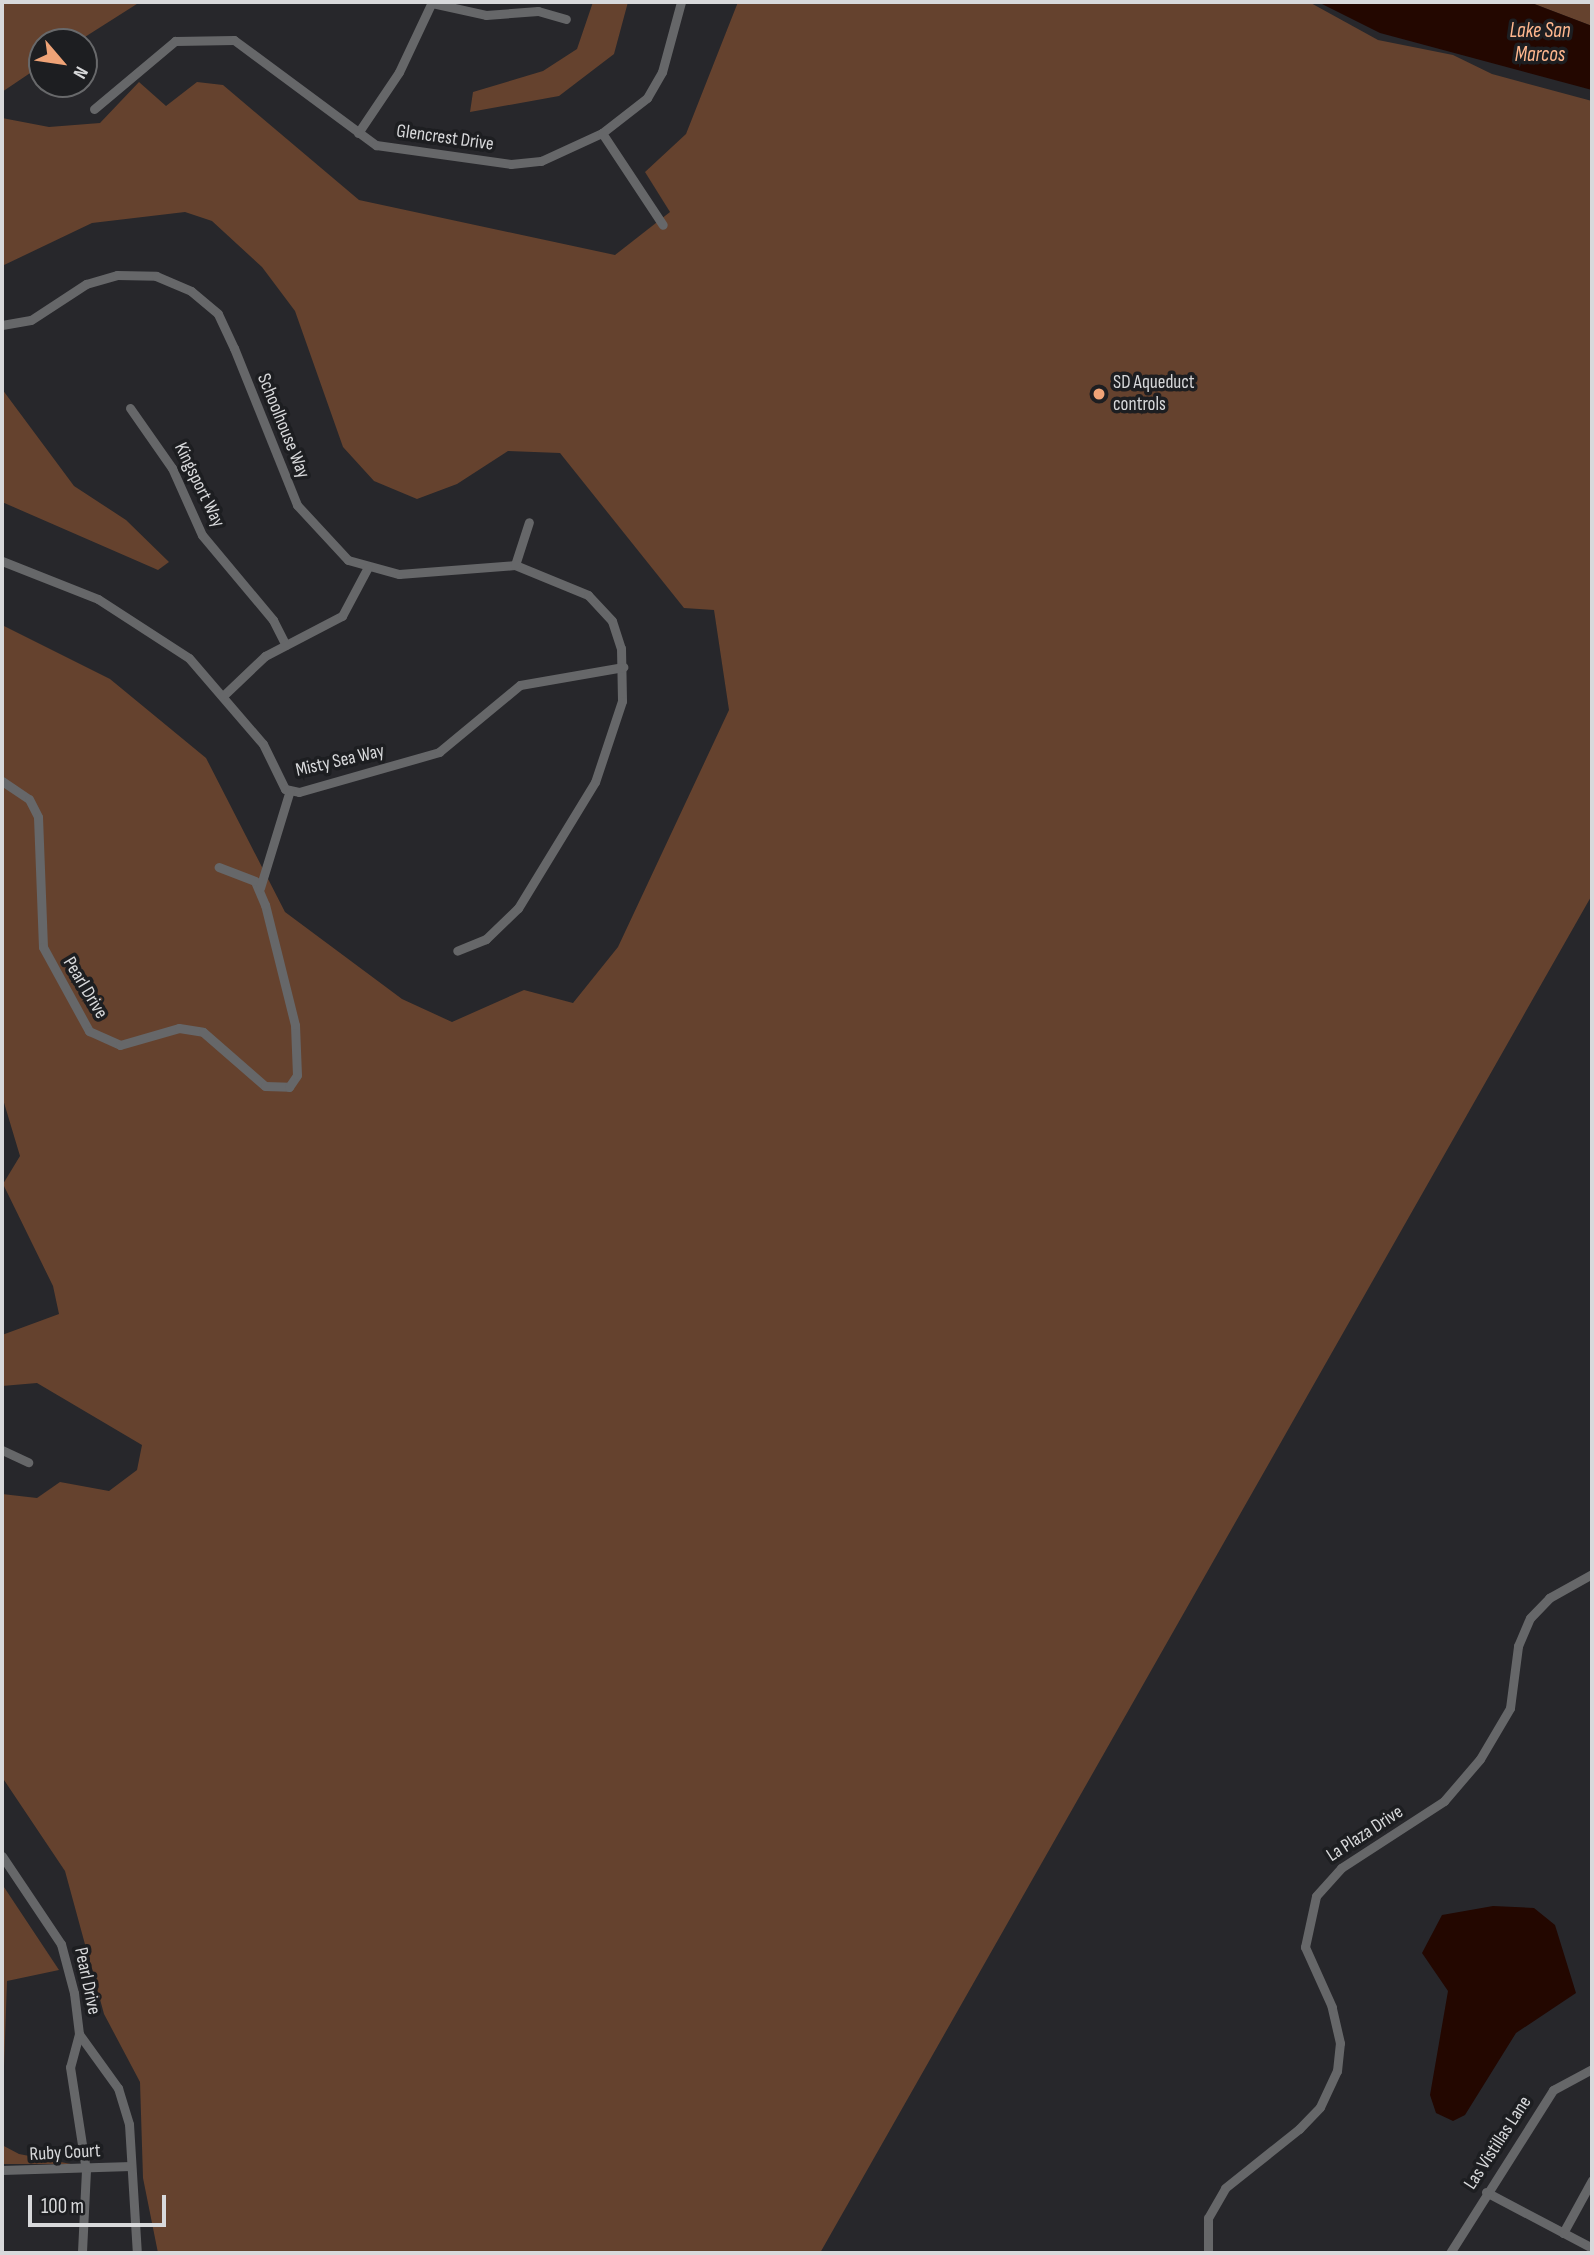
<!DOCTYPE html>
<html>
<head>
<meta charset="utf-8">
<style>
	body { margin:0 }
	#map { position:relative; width:1594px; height:2255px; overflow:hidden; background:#27272b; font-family:"Sofia Sans Condensed",sans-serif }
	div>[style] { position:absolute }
	.green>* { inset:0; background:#65422e }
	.water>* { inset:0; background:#230700 }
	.street>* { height:9px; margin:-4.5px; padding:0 4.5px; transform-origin:4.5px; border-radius:4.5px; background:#666769 }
	.dots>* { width:19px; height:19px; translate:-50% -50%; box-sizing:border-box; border:4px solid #1d1e21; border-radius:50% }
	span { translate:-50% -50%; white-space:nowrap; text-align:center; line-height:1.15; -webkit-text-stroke:7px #1d1e21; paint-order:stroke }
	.street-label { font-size:19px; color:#d8d9db }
	.poi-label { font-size:19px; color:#d8d9db }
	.left { translate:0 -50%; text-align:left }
	.water-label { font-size:21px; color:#ffb78e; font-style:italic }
	.frame { position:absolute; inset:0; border:4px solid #d8d9db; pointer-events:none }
	.north { position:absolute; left:28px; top:28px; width:70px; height:70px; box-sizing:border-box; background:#1d1e21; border:2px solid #68696b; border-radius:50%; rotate:119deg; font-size:19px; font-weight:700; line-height:28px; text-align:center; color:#d8d9db }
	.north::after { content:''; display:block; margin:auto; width:24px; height:32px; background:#efa377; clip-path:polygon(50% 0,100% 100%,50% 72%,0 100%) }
	.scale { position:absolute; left:28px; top:2195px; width:138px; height:32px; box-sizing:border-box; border:4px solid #d8d9db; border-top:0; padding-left:9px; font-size:21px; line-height:24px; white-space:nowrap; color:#d8d9db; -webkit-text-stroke:5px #1d1e21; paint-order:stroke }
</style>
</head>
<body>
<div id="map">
	<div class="green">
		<div style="clip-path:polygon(2px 2px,140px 2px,77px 42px,42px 42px,42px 65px,2px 92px)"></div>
		<div style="clip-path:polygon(593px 2px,628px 2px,614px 54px,559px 96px,470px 112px,473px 92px,543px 71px,577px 49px)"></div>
		<div style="clip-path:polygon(738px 2px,1309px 2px,1378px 40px,1453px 55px,1492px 74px,1592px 101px,1592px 895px,820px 2253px,158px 2253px,143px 2178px,140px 2082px,104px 2014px,65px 1871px,2px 1777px,2px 1494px,37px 1498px,60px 1482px,109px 1491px,137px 1470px,142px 1445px,37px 1383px,2px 1386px,2px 1335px,59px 1314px,53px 1286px,3px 1184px,20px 1156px,2px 1096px,2px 625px,110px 679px,206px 758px,285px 912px,402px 999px,452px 1022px,524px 990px,573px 1003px,618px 947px,729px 710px,714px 610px,684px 608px,560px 453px,508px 451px,457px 484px,417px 499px,374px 481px,343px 447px,295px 311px,262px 267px,212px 221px,185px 212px,92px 223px,2px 266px,2px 118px,49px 127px,100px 123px,139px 82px,166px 106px,197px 82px,223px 85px,359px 200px,615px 255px,670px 212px,645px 172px,686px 134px)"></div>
		<div style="clip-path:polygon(1529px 2px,1592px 2px,1592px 26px)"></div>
		<div style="clip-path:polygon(2px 389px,74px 486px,126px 520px,169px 562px,158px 570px,2px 502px)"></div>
		<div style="clip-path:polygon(2px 1884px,59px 1970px,7px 1981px,2px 2124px)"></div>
		<div style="clip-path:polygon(2px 2145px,19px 2154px,71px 2164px,2px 2164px)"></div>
	</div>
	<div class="water">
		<div style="clip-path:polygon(1318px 2px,1529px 2px,1592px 26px,1592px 90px,1380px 33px)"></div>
		<div style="clip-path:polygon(1493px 1906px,1534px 1908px,1555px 1925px,1576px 1993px,1516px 2033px,1465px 2115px,1453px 2121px,1436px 2113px,1430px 2095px,1448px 1991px,1422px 1953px,1442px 1915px)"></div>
	</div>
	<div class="street">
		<div style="left:432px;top:3px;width:55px;rotate:12.5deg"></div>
		<div style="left:486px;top:15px;width:52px;rotate:-4.4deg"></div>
		<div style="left:538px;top:11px;width:29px;rotate:16deg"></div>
		<div style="left:94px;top:109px;width:106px;rotate:-40deg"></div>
		<div style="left:175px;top:41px;width:59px;rotate:-1deg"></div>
		<div style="left:234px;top:40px;width:177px;rotate:36.5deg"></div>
		<div style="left:376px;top:145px;width:136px;rotate:8deg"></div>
		<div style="left:511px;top:164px;width:30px;rotate:-6deg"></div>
		<div style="left:541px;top:161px;width:67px;rotate:-24.7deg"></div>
		<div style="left:602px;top:133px;width:57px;rotate:-37.9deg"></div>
		<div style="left:647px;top:98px;width:30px;rotate:-60deg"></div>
		<div style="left:662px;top:72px;width:73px;rotate:-74.8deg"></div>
		<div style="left:358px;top:133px;width:73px;rotate:-56.1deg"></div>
		<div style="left:399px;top:72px;width:77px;rotate:-64.8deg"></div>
		<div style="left:602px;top:133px;width:110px;rotate:56.5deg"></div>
		<div style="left:2px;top:325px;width:29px;rotate:-10deg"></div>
		<div style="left:31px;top:320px;width:66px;rotate:-33.2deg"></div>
		<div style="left:86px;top:284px;width:32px;rotate:-16deg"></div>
		<div style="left:117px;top:275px;width:39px;rotate:1deg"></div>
		<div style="left:156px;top:276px;width:38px;rotate:23deg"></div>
		<div style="left:191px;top:291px;width:35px;rotate:40deg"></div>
		<div style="left:218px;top:314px;width:38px;rotate:65deg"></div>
		<div style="left:234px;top:348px;width:169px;rotate:68.1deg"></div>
		<div style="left:297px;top:505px;width:75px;rotate:47.2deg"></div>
		<div style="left:348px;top:560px;width:53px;rotate:15.4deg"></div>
		<div style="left:399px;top:574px;width:116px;rotate:-4.4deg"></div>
		<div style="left:515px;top:565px;width:79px;rotate:22.3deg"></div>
		<div style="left:588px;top:595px;width:35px;rotate:47deg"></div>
		<div style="left:612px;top:621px;width:28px;rotate:72deg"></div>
		<div style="left:621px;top:648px;width:53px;rotate:88.9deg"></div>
		<div style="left:622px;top:701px;width:85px;rotate:108.4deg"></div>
		<div style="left:595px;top:782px;width:148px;rotate:121.4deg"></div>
		<div style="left:518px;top:908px;width:45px;rotate:135.9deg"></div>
		<div style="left:486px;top:939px;width:31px;rotate:158deg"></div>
		<div style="left:130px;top:408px;width:73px;rotate:55deg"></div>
		<div style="left:172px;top:468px;width:73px;rotate:65.9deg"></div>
		<div style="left:202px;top:535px;width:111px;rotate:50.1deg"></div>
		<div style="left:273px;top:620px;width:28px;rotate:63deg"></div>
		<div style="left:2px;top:561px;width:103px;rotate:21.6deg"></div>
		<div style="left:98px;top:599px;width:108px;rotate:33deg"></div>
		<div style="left:189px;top:658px;width:113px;rotate:49.3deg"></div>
		<div style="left:263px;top:744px;width:50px;rotate:63.9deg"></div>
		<div style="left:285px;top:789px;width:14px;rotate:12deg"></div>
		<div style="left:299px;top:792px;width:146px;rotate:-15.9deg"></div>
		<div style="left:439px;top:752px;width:105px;rotate:-39.6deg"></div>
		<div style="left:520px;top:685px;width:105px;rotate:-9.9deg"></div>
		<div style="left:515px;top:565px;width:45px;rotate:-72deg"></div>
		<div style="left:224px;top:695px;width:57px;rotate:-43.6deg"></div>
		<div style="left:265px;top:656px;width:87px;rotate:-27.5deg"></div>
		<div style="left:342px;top:616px;width:55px;rotate:-62deg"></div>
		<div style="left:2px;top:781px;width:32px;rotate:34deg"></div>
		<div style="left:29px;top:799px;width:20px;rotate:63deg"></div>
		<div style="left:38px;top:817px;width:130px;rotate:87.8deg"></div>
		<div style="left:43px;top:947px;width:96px;rotate:61.3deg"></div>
		<div style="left:89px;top:1031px;width:34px;rotate:24deg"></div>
		<div style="left:120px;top:1045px;width:61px;rotate:-16.1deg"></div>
		<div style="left:179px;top:1028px;width:24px;rotate:9deg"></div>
		<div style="left:203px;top:1032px;width:82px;rotate:41.1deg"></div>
		<div style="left:265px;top:1086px;width:24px;rotate:2deg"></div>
		<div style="left:289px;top:1087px;width:14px;rotate:-56deg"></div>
		<div style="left:297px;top:1075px;width:50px;rotate:-92.3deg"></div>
		<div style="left:295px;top:1025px;width:124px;rotate:-104deg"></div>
		<div style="left:265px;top:905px;width:26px;rotate:-113deg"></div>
		<div style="left:255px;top:881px;width:39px;rotate:-159deg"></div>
		<div style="left:260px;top:888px;width:102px;rotate:-73deg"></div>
		<div style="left:2px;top:1450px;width:29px;rotate:25deg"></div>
		<div style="left:2px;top:1856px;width:106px;rotate:56.2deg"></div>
		<div style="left:61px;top:1944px;width:51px;rotate:75.1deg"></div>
		<div style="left:74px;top:1993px;width:41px;rotate:83deg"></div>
		<div style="left:79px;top:2034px;width:34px;rotate:105deg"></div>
		<div style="left:70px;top:2067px;width:104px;rotate:81.2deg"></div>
		<div style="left:86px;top:2170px;width:83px;rotate:92.8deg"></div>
		<div style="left:79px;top:2034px;width:67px;rotate:54.2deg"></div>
		<div style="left:118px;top:2088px;width:38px;rotate:73deg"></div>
		<div style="left:129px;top:2124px;width:129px;rotate:86.5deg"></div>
		<div style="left:2px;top:2170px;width:129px;rotate:-1.8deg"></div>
		<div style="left:1486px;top:2192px;width:120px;rotate:27.8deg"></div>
		<div style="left:1563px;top:2233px;width:60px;rotate:-61.3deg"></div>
		<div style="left:1208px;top:2253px;width:35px;rotate:-90deg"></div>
		<div style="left:1208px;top:2218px;width:34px;rotate:-60deg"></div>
		<div style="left:1225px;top:2188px;width:95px;rotate:-38.6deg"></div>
		<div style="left:1299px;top:2129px;width:30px;rotate:-46deg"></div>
		<div style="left:1320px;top:2107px;width:40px;rotate:-65deg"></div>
		<div style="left:1337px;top:2071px;width:28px;rotate:-84deg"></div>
		<div style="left:1340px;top:2043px;width:37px;rotate:-103deg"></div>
		<div style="left:1332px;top:2007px;width:66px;rotate:-114.2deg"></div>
		<div style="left:1305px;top:1947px;width:52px;rotate:-77.8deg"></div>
		<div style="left:1316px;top:1896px;width:38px;rotate:-48deg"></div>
		<div style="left:1341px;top:1868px;width:123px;rotate:-33deg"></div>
		<div style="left:1444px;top:1801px;width:55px;rotate:-49.4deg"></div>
		<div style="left:1480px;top:1759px;width:59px;rotate:-59.5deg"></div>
		<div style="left:1510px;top:1708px;width:63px;rotate:-82.6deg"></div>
		<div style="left:1518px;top:1646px;width:30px;rotate:-67deg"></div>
		<div style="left:1530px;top:1618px;width:28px;rotate:-46deg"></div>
		<div style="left:1549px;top:1598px;width:49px;rotate:-29.2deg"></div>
		<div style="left:1450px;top:2253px;width:193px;rotate:-57.7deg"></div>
		<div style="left:1553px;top:2090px;width:44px;rotate:-28.3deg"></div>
	</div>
	<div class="dots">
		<div style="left:1099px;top:394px;background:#efa377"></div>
	</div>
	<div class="street-label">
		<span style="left:445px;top:138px;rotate:8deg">Glencrest Drive</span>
		<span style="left:283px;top:426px;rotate:68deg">Schoolhouse Way</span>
		<span style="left:199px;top:485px;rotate:64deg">Kingsport Way</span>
		<span style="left:340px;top:761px;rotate:-13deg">Misty Sea Way</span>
		<span style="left:85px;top:988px;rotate:59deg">Pearl Drive</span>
		<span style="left:1365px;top:1834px;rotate:-33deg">La Plaza Drive</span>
		<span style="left:87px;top:1981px;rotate:78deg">Pearl Drive</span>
		<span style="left:1498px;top:2143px;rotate:-57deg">Las Vistillas Lane</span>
		<span style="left:65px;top:2153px;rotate:-3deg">Ruby Court</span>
	</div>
	<div class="poi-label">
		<span class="left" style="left:1113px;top:394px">SD Aqueduct<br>controls</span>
	</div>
	<div class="water-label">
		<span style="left:1540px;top:43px">Lake San<br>Marcos</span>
	</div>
	<div class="frame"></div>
	<div class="north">N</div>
	<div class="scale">100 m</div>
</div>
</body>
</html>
